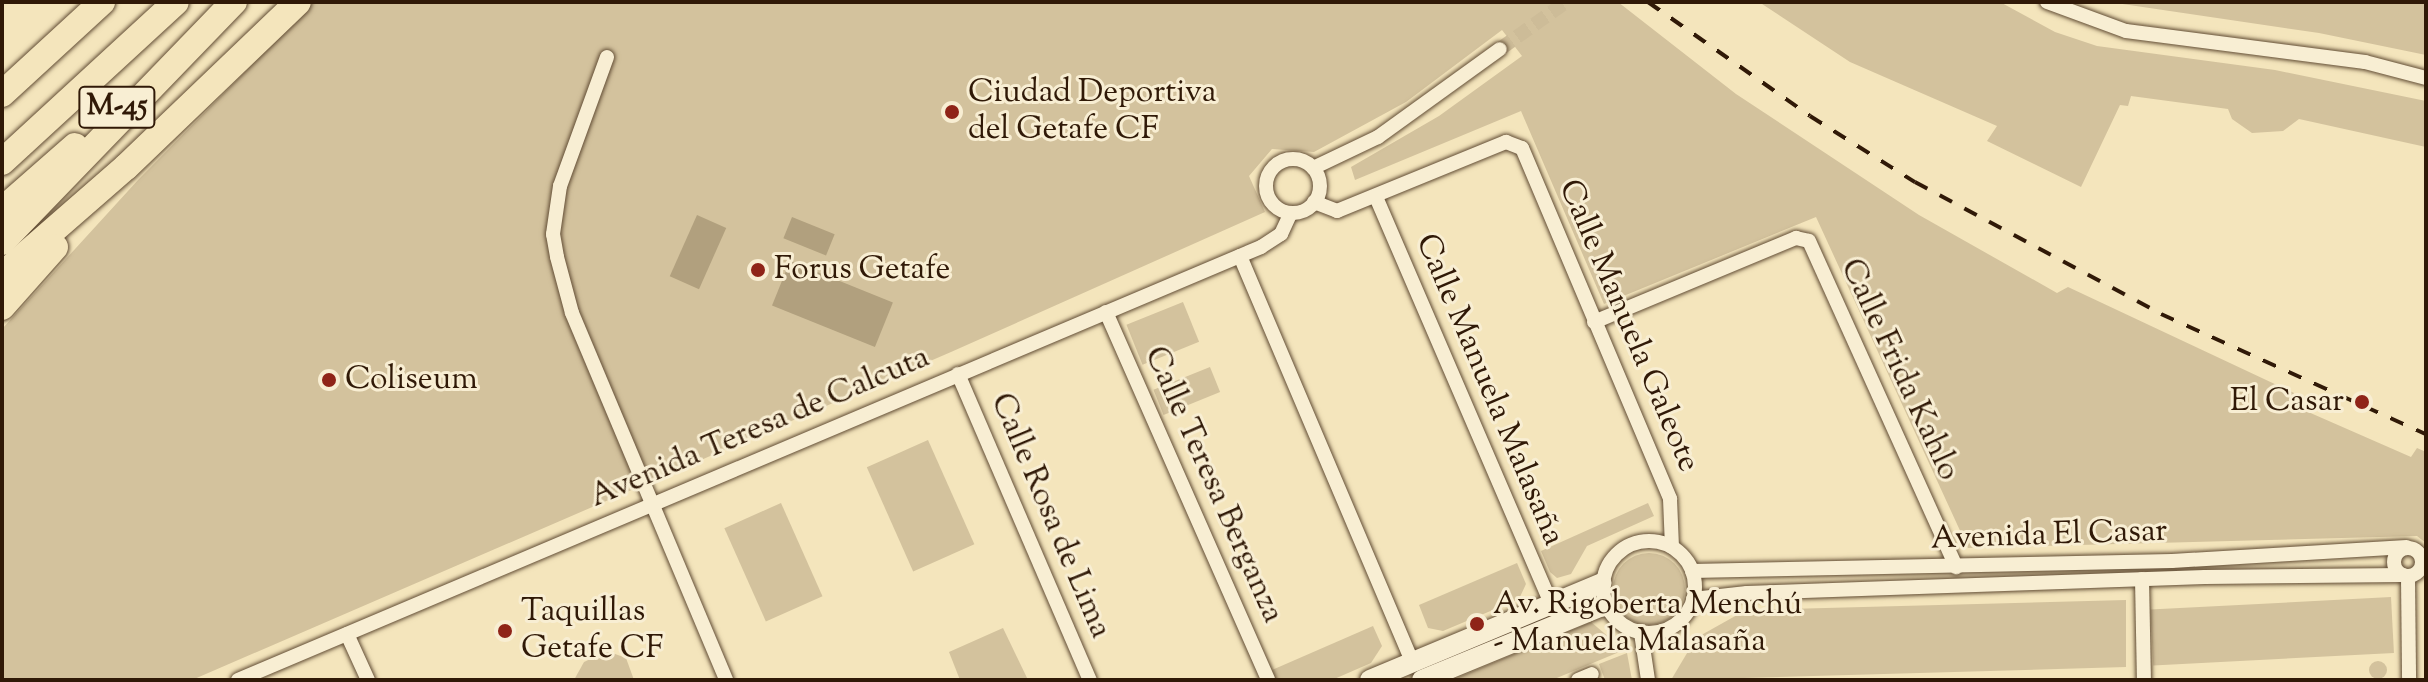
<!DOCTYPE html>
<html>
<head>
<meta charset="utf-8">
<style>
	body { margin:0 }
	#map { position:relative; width:2428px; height:682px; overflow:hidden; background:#f4e5bc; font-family:"Sorts Mill Goudy",serif }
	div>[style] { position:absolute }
	.green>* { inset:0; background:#d3c29d; transform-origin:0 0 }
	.round { border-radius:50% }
	.water>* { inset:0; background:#b1a07e; transform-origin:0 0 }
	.street-tunnel>* { height:14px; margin-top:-7px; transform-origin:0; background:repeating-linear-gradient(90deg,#cdbc98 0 14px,transparent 0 21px) }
	.roads { filter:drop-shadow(0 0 2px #614c34) drop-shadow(0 0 2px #614c34) }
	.street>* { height:14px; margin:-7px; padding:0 7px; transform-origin:7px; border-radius:7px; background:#f8eed3 }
	.street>.ring { margin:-7px; padding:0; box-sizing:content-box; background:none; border:14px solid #f8eed3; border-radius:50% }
	.secondary>* { height:20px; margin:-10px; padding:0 10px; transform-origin:10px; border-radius:10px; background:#f8eed3 }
	.highway>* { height:26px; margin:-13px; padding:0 13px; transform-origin:13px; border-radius:13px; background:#f4e5bc }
	.rail>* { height:4px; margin-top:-2px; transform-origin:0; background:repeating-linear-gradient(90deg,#301907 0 14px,transparent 0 28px) }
	.dots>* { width:22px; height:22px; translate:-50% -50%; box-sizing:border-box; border:4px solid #f8eed3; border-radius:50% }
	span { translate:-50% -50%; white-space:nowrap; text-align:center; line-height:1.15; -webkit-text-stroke:6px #f8eed3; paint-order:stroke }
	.shield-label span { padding:2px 6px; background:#f8eed3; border:2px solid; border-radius:6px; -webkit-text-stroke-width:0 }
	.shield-label { font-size:30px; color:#301907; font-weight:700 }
	.poi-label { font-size:32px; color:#301907 }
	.left { translate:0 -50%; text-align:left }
	.right { translate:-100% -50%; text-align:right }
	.street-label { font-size:32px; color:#301907 }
	.frame { position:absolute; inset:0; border:4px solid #301907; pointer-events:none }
</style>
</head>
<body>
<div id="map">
	<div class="green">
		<div style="clip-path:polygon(314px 2px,1618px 2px,1736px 94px,1919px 215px,2057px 293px,2068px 287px,2294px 393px,2290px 404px,2411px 457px,2417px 448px,2426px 452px,2426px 543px,2417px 536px,1968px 548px,1816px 217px,1604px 304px,1521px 111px,1355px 180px,1351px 167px,1439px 116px,1522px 56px,1502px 30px,1406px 102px,1314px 152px,1272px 149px,1249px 176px,1265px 212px,951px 352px,192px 680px,2px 680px,2px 329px,138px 180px)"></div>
		<div style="clip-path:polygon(1759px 2px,2000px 2px,2055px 32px,2097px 46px,2275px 70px,2426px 101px,2426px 147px,2299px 119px,2283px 131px,2252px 133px,2232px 119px,2228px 109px,2131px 96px,2128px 106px,2120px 105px,2081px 187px,1987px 141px,1997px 126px,1850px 62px)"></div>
		<div style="clip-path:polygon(2109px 2px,2426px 2px,2426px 55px,2319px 33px)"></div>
		<div style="left:1183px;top:302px;width:43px;height:61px;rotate:68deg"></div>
		<div style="left:1210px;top:367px;width:27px;height:61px;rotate:68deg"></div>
		<div style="left:928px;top:440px;width:114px;height:67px;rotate:66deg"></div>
		<div style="left:781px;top:503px;width:102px;height:62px;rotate:66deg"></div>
		<div style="clip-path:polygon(1648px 503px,1654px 516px,1587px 546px,1571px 574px,1557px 578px,1550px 572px,1541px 551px)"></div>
		<div class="round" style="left:1613px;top:553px;width:72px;height:72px"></div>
		<div style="clip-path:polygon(1517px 563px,1526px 584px,1519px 599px,1443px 631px,1428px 628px,1419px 605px)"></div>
		<div style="left:2391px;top:597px;width:56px;height:241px;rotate:87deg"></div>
		<div style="clip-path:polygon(2126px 600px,2126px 667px,1671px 680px,1696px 638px,1746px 610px)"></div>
		<div style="clip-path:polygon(1591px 622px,1624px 650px,1552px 680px,1452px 680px)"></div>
		<div style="clip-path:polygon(1373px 626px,1382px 646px,1371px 663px,1332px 680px,1276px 680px,1272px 670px)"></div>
		<div style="clip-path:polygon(1003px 628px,1028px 680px,960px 680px,949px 652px)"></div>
		<div style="clip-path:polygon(607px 651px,626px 658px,634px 680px,574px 680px,584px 662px)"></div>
		<div style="clip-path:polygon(1627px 653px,1632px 680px,1605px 680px,1599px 664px)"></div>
		<div class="round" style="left:2369px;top:661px;width:18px;height:18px"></div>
	</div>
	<div class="water">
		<div style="left:697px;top:215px;width:32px;height:67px;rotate:24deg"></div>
		<div style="left:792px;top:217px;width:46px;height:23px;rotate:22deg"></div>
		<div style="left:790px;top:261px;width:111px;height:48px;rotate:22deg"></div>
	</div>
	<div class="street-tunnel">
		<div style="left:1500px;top:49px;width:81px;rotate:-35.5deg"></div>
	</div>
	<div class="roads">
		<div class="street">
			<div style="left:2047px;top:2px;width:84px;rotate:20.2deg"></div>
			<div style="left:2126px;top:31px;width:241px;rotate:7.4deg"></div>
			<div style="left:2365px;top:62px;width:63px;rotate:14.7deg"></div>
			<div style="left:607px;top:57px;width:137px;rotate:110deg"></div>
			<div style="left:560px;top:186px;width:49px;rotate:98.3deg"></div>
			<div style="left:553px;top:234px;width:23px;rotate:80deg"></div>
			<div style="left:557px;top:257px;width:58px;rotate:75deg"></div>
			<div style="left:572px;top:313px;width:398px;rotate:67.2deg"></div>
			<div class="ring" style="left:1266px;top:159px;width:40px;height:40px"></div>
			<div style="left:1313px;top:168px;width:72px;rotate:-25.5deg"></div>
			<div style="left:1378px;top:137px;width:150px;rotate:-35.8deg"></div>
			<div style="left:1376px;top:197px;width:443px;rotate:66.7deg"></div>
			<div style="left:1314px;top:202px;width:25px;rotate:21deg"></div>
			<div style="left:1337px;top:211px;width:183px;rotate:-22.2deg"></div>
			<div style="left:1506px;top:142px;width:17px;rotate:21deg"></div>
			<div style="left:1522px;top:148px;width:381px;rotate:67.1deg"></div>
			<div style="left:1670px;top:499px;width:48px;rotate:87.6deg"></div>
			<div style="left:1240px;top:256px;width:441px;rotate:67deg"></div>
			<div style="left:1106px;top:312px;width:402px;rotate:66.2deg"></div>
			<div style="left:1594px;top:322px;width:219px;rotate:-22.6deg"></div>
			<div style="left:1796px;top:238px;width:13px;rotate:13deg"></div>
			<div style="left:1809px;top:241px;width:358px;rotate:65.7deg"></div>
			<div style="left:958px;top:374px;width:333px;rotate:66.7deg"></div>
			<div class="ring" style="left:1603px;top:541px;width:78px;height:78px"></div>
			<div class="ring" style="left:2394px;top:548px;width:14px;height:14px"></div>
			<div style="left:1692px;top:571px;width:480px;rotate:-1.2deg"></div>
			<div style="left:2172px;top:561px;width:235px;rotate:-3.4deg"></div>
			<div style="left:2408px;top:577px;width:103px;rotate:89.4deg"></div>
			<div style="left:2142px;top:579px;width:101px;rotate:88.9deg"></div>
			<div style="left:1693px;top:599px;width:54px;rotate:-6.3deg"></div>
			<div style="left:1747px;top:593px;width:458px;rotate:-2deg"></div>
			<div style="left:2205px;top:577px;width:198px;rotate:-0.6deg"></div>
			<div style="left:1641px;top:633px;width:48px;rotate:81.5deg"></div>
			<div style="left:347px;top:634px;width:51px;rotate:65.5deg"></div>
			<div style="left:238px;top:680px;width:1111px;rotate:-22.94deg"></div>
			<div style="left:1261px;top:247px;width:24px;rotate:-33deg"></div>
			<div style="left:1281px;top:234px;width:23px;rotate:-65deg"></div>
			<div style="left:1578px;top:680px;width:15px;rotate:-23deg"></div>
		</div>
		<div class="secondary">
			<div style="left:1370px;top:680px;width:251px;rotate:-22.7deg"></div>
			<div style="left:1422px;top:680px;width:198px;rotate:-22.3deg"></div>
		</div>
		<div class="highway">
			<div style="left:2px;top:94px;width:136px;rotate:-42.6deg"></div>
			<div style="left:2px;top:162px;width:236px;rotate:-42.6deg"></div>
			<div style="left:2px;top:210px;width:97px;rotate:-41.2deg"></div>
			<div style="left:2px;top:242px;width:334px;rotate:-46deg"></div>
			<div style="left:2px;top:275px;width:164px;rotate:-41.1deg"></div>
			<div style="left:126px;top:167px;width:238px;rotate:-43.8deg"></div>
			<div style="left:2px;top:307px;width:80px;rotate:-48.5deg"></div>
		</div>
	</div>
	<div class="rail">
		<div style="left:1648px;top:2px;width:198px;rotate:35.1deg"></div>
		<div style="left:1810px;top:116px;width:124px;rotate:32.2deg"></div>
		<div style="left:1915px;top:182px;width:279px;rotate:28.2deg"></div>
		<div style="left:2161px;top:314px;width:291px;rotate:24.4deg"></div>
	</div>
	<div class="dots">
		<div style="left:952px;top:112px;background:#8f2418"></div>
		<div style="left:758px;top:270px;background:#8f2418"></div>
		<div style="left:329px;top:380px;background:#8f2418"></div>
		<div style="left:2362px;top:402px;background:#8f2418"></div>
		<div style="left:1477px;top:624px;background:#8f2418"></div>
		<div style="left:505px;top:631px;background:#8f2418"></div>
	</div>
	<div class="shield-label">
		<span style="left:117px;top:107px">M-45</span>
	</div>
	<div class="poi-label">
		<span class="left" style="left:968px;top:112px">Ciudad Deportiva<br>del Getafe CF</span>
		<span class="left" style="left:774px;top:270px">Forus Getafe</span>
		<span class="left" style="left:345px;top:380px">Coliseum</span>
		<span class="right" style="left:2344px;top:402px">El Casar</span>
		<span class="left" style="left:1493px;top:624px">Av. Rigoberta Menchú<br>- Manuela Malasaña</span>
		<span class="left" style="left:521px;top:631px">Taquillas<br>Getafe CF</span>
	</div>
	<div class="street-label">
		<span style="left:1628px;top:326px;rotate:67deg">Calle Manuela Galeote</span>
		<span style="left:1899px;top:370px;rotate:65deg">Calle Frida Kahlo</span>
		<span style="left:1489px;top:390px;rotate:67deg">Calle Manuela Malasaña</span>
		<span style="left:760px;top:428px;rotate:-23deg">Avenida Teresa de Calcuta</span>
		<span style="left:1213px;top:485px;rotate:66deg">Calle Teresa Berganza</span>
		<span style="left:1050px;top:516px;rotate:67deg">Calle Rosa de Lima</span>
		<span style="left:2049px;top:536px;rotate:-2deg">Avenida El Casar</span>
	</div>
	<div class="frame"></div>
</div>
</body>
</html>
